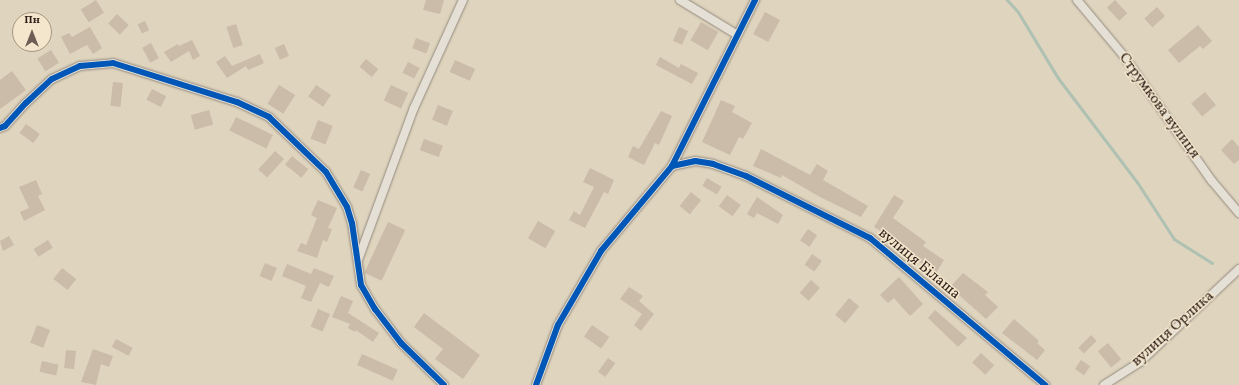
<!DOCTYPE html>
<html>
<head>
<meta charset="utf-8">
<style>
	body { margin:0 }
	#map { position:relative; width:1239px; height:385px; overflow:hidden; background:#dfd4be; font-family:Vollkorn,serif }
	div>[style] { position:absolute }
	.stream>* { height:3px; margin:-1.5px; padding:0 1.5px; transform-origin:1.5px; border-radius:1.5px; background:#aec1b3 }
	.building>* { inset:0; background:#cbbba9; transform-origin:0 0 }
	.roads { filter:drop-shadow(0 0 1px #938a7e) drop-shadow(0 0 1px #938a7e) }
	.minor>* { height:8px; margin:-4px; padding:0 4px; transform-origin:4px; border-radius:4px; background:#e5e0d5 }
	.cycleway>* { height:6px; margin:-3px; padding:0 3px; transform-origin:3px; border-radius:3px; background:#0057b8 }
	span { translate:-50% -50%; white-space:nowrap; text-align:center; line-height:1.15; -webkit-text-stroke:3px #f3e6cc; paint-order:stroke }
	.street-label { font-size:15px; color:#2e1f19 }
	.north { position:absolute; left:12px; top:12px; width:40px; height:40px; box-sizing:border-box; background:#f3e6cc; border:1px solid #a49684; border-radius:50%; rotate:0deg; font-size:11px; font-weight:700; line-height:16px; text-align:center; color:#2e1f19 }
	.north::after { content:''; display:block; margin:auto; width:14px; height:18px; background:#6c5e53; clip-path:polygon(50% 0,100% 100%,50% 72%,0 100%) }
</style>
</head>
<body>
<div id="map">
	<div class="stream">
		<div style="left:1007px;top:0;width:16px;rotate:47deg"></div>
		<div style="left:1018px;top:12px;width:77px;rotate:58.8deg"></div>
		<div style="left:1058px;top:78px;width:131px;rotate:52.8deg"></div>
		<div style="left:1137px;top:182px;width:68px;rotate:57deg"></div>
		<div style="left:1174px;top:239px;width:45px;rotate:32.3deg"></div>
	</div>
	<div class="building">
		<div style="left:96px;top:0;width:15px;height:18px;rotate:58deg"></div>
		<div style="clip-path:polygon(426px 0,444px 0,440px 14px,423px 10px)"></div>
		<div style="left:1115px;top:0;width:18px;height:11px;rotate:47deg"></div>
		<div style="left:1157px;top:7px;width:12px;height:17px;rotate:48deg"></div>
		<div style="left:765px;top:12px;width:17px;height:25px;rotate:28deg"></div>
		<div style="left:117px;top:14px;width:16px;height:13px;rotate:43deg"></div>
		<div style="left:145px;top:21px;width:10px;height:8px;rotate:66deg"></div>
		<div style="left:701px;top:22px;width:20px;height:21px;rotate:30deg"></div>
		<div style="left:236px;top:24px;width:22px;height:10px;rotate:72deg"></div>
		<div style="clip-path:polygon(1198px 25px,1212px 41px,1203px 49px,1200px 46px,1179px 63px,1168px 50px)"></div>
		<div style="clip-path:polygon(90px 27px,102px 48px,93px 54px,87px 45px,70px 54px,61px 37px,69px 33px,72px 37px)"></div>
		<div style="left:679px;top:27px;width:10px;height:15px;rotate:24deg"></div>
		<div style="left:416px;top:38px;width:15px;height:11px;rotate:20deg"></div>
		<div style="clip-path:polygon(192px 40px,200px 56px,193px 60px,189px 51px,171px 62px,164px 52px,178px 44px,179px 46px)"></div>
		<div style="left:151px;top:43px;width:17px;height:10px;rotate:62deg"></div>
		<div style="left:284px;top:44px;width:13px;height:10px;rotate:67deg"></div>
		<div style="left:51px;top:50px;width:15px;height:16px;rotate:58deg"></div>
		<div style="clip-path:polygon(260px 54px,264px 63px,248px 70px,246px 66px,227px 78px,216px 62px,225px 56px,232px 66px)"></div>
		<div style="clip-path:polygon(660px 57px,679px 68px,681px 64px,698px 73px,692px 84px,656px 65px)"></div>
		<div style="left:366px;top:59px;width:16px;height:10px;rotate:40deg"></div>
		<div style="left:455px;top:60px;width:22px;height:13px;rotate:24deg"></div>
		<div style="left:408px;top:62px;width:13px;height:12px;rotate:27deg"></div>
		<div style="clip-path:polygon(12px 71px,26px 90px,0 109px,0 80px)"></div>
		<div style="left:113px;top:82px;width:10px;height:24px;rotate:6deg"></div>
		<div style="left:279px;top:85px;width:19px;height:22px;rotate:32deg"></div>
		<div style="left:316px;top:85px;width:18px;height:14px;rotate:34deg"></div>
		<div style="left:391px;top:85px;width:19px;height:17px;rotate:25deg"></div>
		<div style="left:152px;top:89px;width:16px;height:12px;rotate:27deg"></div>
		<div style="left:1205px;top:92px;width:17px;height:18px;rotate:50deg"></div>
		<div style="clip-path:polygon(721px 100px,735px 106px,732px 112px,752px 123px,743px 139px,739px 137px,730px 155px,702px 142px)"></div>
		<div style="left:438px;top:105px;width:16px;height:16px;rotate:22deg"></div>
		<div style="left:209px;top:110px;width:15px;height:19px;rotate:74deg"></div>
		<div style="clip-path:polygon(661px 111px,672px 116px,659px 145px,655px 143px,644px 165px,628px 157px,633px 146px,639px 149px)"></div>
		<div style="left:236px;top:117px;width:41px;height:15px;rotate:26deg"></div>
		<div style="left:318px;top:120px;width:16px;height:20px;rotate:22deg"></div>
		<div style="left:26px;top:124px;width:17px;height:11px;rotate:36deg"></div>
		<div style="left:424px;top:139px;width:20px;height:12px;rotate:20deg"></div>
		<div style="clip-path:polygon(1232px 139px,1239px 147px,1239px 160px,1234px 164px,1221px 150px)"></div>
		<div style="clip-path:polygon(761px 149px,810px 175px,817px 164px,828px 171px,823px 180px,868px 206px,861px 217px,820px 197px,782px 175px,781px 178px,753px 166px)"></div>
		<div style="left:275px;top:151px;width:12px;height:25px;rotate:42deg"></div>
		<div style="left:292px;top:156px;width:21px;height:11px;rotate:39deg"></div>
		<div style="clip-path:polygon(590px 168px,614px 180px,608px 194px,604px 192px,585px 228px,569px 220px,574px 211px,580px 215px,594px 187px,583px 182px)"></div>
		<div style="left:361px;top:170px;width:10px;height:19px;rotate:24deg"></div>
		<div style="left:707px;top:178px;width:17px;height:9px;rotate:31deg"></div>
		<div style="clip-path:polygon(36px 180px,42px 194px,38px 196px,45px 210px,24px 221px,20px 212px,29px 208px,19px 187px)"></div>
		<div style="left:691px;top:192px;width:13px;height:18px;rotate:39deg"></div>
		<div style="left:727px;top:195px;width:17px;height:14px;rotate:36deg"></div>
		<div style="clip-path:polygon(894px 195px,904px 201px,893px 218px,926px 242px,923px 246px,944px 260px,936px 273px,904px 252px,907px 247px,874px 227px)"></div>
		<div style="clip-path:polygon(757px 197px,783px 215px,778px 224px,757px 213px,754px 218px,747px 214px)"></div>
		<div style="clip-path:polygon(318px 200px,337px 208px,328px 228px,332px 229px,327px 242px,323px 240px,317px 258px,297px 251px,301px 243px,306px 245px,317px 218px,311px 215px)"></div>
		<div style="left:538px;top:221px;width:20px;height:20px;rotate:30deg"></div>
		<div style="left:388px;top:222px;width:19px;height:56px;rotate:25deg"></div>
		<div style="left:808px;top:229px;width:11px;height:14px;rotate:34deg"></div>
		<div style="clip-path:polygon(9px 236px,14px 245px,3px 251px,0 241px)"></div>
		<div style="left:48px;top:240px;width:9px;height:17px;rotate:58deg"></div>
		<div style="left:812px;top:254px;width:12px;height:13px;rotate:35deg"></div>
		<div style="left:265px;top:263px;width:13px;height:14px;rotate:23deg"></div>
		<div style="clip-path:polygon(287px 264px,311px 274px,314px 268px,334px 276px,329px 287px,320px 283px,311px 302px,301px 298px,306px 286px,282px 276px)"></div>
		<div style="left:62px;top:268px;width:18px;height:14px;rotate:38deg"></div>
		<div style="clip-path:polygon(963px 273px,988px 292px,985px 295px,998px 307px,986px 319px,950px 287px)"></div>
		<div style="clip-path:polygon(899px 277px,923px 304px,910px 316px,894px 298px,888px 303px,880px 295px)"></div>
		<div style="left:811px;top:280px;width:12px;height:17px;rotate:42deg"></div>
		<div style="clip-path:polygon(629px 287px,643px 296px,639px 301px,654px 314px,641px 331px,634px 325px,642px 314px,620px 299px)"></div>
		<div style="clip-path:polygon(341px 296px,353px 301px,348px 313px,379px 333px,373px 342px,356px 330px,355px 332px,348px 328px,350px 324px,332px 317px)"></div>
		<div style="left:849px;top:298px;width:13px;height:22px;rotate:39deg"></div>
		<div style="left:318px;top:309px;width:13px;height:19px;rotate:23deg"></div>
		<div style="clip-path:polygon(935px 310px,967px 338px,958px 347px,928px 318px)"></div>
		<div style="clip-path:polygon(424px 313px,480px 355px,463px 379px,435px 359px,443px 349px,414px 327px)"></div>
		<div style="clip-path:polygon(1014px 319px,1039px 341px,1037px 343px,1045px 350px,1037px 360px,1002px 333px)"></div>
		<div style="left:37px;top:325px;width:14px;height:19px;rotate:21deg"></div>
		<div style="left:592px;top:325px;width:21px;height:14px;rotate:35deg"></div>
		<div style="left:1091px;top:335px;width:8px;height:18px;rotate:45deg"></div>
		<div style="left:116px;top:339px;width:19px;height:9px;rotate:28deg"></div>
		<div style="left:1108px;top:343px;width:21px;height:13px;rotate:51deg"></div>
		<div style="clip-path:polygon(93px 349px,113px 356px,109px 367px,101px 364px,96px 385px,81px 382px)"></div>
		<div style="left:66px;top:350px;width:10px;height:18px;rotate:6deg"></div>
		<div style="left:981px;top:353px;width:18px;height:13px;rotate:43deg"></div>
		<div style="left:362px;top:354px;width:39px;height:12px;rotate:24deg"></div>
		<div style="left:608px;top:358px;width:9px;height:17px;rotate:36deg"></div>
		<div style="left:1081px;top:360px;width:11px;height:11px;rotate:34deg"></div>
		<div style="left:42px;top:361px;width:17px;height:11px;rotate:13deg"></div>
	</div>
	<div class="roads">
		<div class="minor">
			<div style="left:680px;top:0;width:66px;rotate:31.3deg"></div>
			<div style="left:1077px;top:0;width:72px;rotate:50.1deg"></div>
			<div style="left:1123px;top:55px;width:154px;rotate:54.8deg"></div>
			<div style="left:1212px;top:181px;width:42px;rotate:49.8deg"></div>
			<div style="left:0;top:128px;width:5px;rotate:-22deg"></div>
			<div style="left:5px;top:126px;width:31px;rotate:-48deg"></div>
			<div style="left:26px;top:103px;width:35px;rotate:-43deg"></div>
			<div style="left:52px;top:79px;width:31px;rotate:-25deg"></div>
			<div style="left:80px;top:66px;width:33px;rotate:-5deg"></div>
			<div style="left:113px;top:63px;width:130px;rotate:17.5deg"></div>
			<div style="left:237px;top:102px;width:35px;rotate:25deg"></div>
			<div style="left:269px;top:117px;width:79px;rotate:44deg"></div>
			<div style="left:326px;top:172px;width:41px;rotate:59deg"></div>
			<div style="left:347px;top:207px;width:17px;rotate:73deg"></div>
			<div style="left:352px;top:223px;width:63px;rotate:81.7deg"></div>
			<div style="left:361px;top:285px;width:28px;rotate:60deg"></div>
			<div style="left:375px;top:309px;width:43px;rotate:52.6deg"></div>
			<div style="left:401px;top:343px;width:60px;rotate:44.3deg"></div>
			<div style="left:672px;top:166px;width:24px;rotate:-12deg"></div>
			<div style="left:695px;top:161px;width:18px;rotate:9deg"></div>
			<div style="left:713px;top:164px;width:35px;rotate:20deg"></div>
			<div style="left:746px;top:176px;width:139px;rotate:26.6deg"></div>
			<div style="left:870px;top:238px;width:229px;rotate:40deg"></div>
			<div style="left:358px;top:260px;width:162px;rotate:-69.8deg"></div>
			<div style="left:414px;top:108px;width:119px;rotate:-65.6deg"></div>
			<div style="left:536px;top:385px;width:64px;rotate:-69.9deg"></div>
			<div style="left:558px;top:325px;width:86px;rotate:-59.8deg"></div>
			<div style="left:601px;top:251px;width:111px;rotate:-50.1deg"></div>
			<div style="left:672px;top:166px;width:186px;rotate:-63.4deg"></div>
			<div style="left:1104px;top:385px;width:43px;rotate:-32.6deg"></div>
			<div style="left:1140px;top:362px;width:136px;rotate:-43.2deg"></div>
		</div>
	</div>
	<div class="cycleway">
		<div style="left:0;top:128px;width:5px;rotate:-22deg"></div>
		<div style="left:5px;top:126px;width:31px;rotate:-48deg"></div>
		<div style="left:26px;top:103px;width:35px;rotate:-43deg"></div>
		<div style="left:52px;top:79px;width:31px;rotate:-25deg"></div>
		<div style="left:80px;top:66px;width:33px;rotate:-5deg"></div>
		<div style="left:113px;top:63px;width:130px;rotate:17.5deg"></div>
		<div style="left:237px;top:102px;width:35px;rotate:25deg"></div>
		<div style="left:269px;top:117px;width:79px;rotate:44deg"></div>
		<div style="left:326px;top:172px;width:41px;rotate:59deg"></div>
		<div style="left:347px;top:207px;width:17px;rotate:73deg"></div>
		<div style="left:352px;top:223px;width:63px;rotate:81.7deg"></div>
		<div style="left:361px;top:285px;width:28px;rotate:60deg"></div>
		<div style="left:375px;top:309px;width:43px;rotate:52.6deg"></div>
		<div style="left:401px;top:343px;width:60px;rotate:44.3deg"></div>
		<div style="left:672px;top:166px;width:24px;rotate:-12deg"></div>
		<div style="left:695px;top:161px;width:18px;rotate:9deg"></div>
		<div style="left:713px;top:164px;width:35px;rotate:20deg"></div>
		<div style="left:746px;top:176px;width:139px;rotate:26.6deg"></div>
		<div style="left:870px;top:238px;width:229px;rotate:40deg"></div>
		<div style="left:536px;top:385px;width:64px;rotate:-69.9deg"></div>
		<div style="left:558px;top:325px;width:86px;rotate:-59.8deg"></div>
		<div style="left:601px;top:251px;width:111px;rotate:-50.1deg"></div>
		<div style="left:672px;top:166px;width:186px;rotate:-63.4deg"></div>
	</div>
	<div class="street-label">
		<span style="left:1159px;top:106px;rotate:54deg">Струмкова вулиця</span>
		<span style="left:919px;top:264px;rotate:40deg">вулиця Білаша</span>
		<span style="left:1173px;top:329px;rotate:-42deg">вулиця Орлика</span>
	</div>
	<div class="north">Пн</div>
</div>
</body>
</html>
